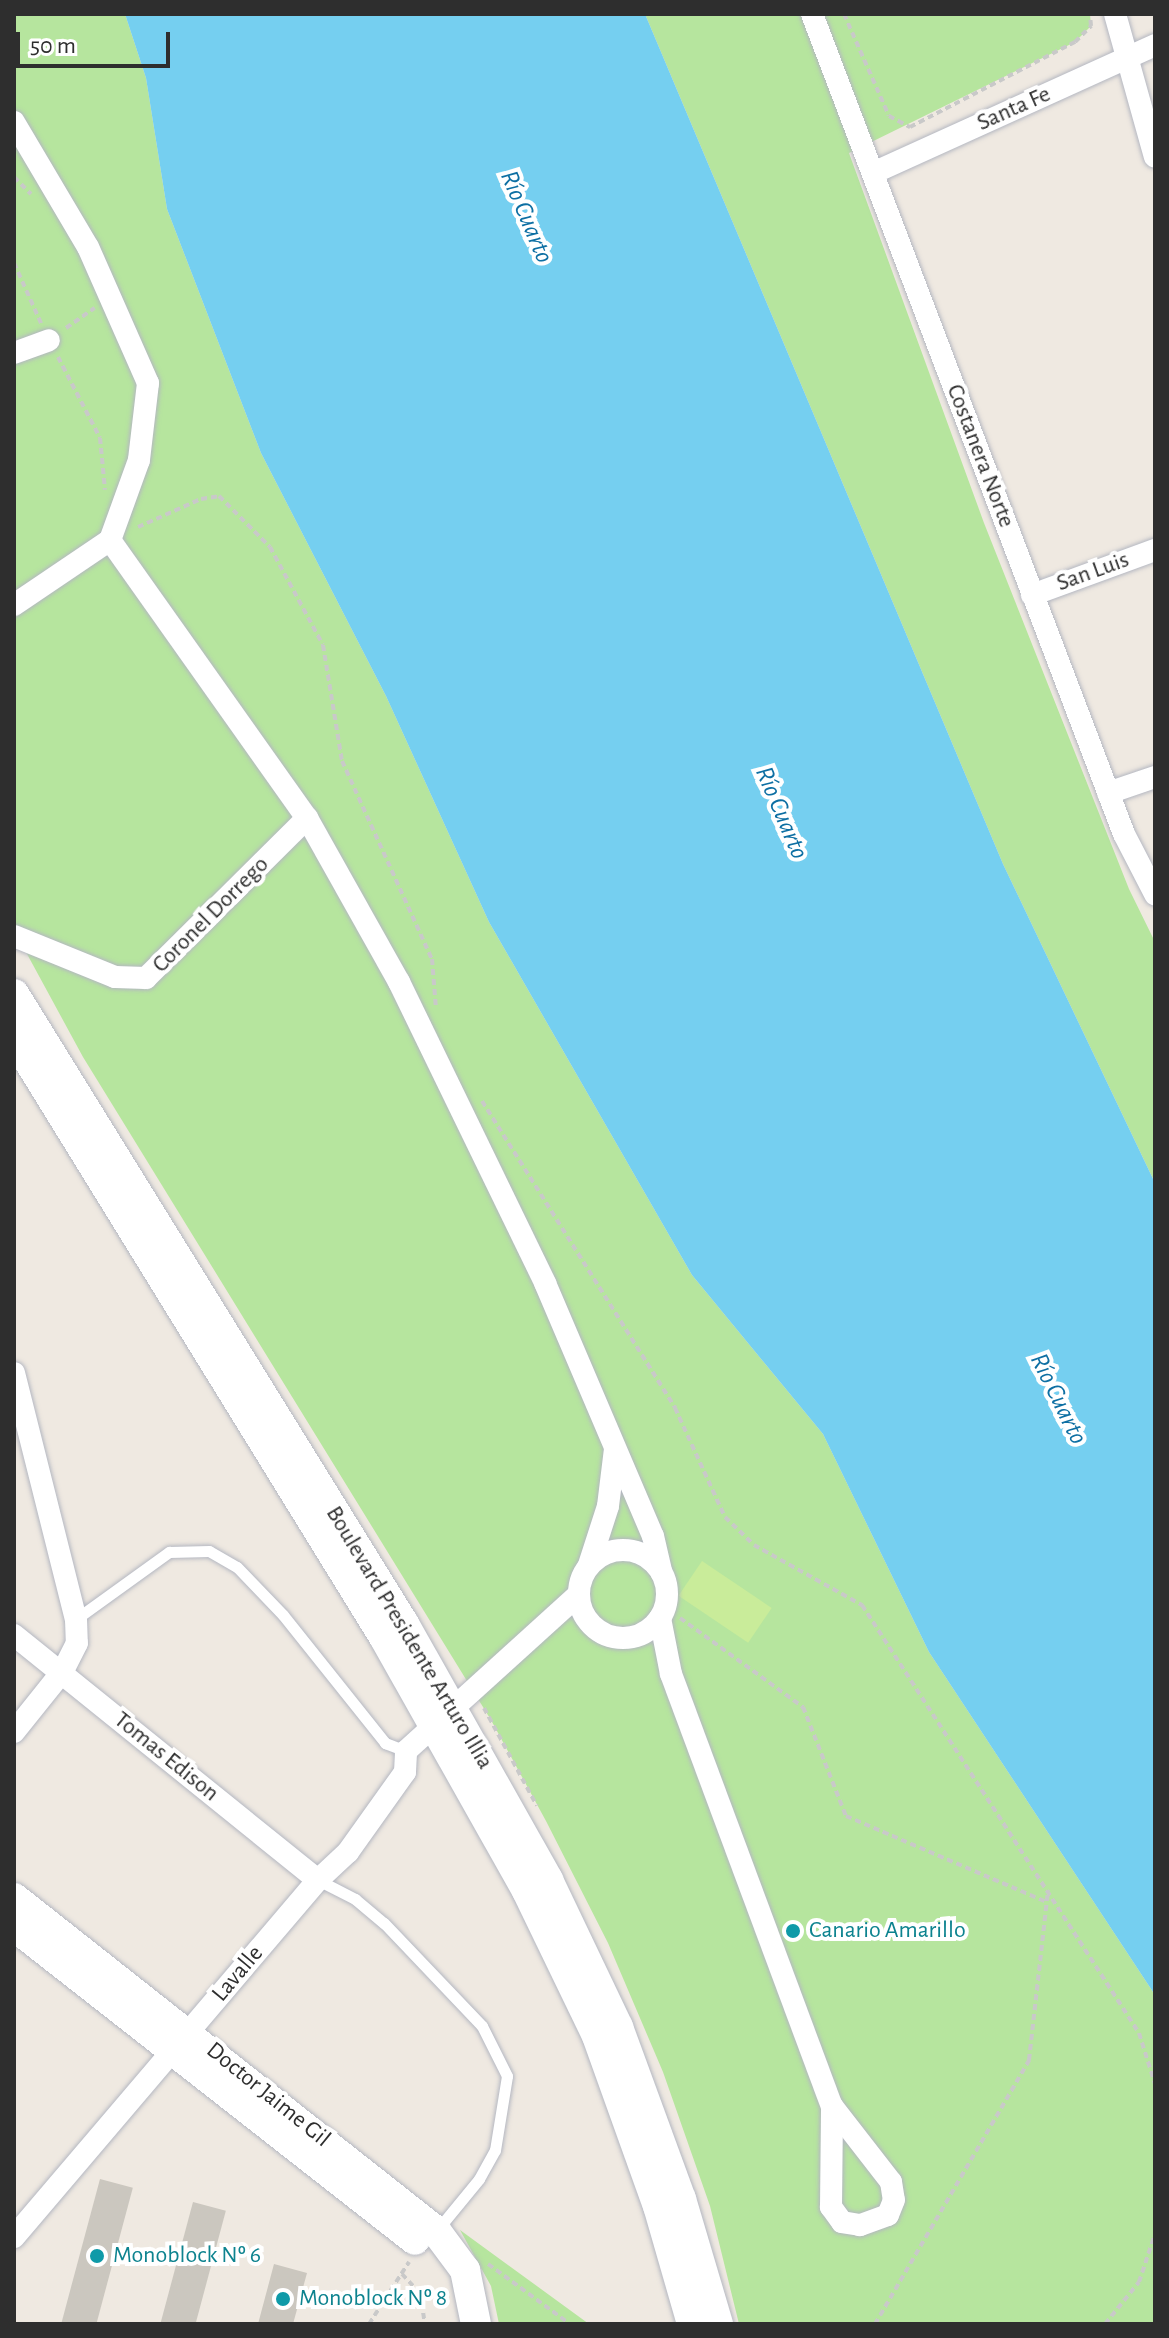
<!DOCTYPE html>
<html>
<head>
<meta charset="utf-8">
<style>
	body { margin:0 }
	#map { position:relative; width:1169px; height:2338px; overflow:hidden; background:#efe9e1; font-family:"Alegreya Sans",sans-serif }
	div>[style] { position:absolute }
	.green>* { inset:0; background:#b6e59e }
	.pitch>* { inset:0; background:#c9ec9a; transform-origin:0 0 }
	.water>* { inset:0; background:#75cff0 }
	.building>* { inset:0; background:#cbc7bf; transform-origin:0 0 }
	.path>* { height:4px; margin-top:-2px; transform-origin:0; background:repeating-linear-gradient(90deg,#c9c9c9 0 6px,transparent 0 10px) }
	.roads { filter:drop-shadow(0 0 2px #b4b7c1) drop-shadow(0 0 2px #b4b7c1) }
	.service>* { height:11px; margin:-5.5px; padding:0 5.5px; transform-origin:5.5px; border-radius:5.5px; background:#fff }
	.minor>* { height:22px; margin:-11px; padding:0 11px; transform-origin:11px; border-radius:11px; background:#fff }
	.minor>.ring { margin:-11px; padding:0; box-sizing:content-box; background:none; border:22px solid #fff; border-radius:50% }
	.secondary>* { height:30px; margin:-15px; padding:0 15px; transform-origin:15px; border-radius:15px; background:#fff }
	.dots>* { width:22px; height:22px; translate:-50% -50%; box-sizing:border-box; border:4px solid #fff; border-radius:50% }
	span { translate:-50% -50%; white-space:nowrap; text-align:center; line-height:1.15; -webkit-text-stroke:8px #fff; paint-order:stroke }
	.street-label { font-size:24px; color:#2e2e2e }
	.culture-label { font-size:24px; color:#0d838f }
	.left { translate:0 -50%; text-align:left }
	.water-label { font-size:26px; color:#0d6fa3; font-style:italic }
	.frame { position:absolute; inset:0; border:16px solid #2e2e2e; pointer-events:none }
	.scale { position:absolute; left:16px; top:32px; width:154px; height:36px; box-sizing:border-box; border:4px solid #2e2e2e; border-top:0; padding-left:10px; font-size:24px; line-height:28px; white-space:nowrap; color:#2e2e2e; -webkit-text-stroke:6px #fff; paint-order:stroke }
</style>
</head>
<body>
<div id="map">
	<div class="green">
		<div style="clip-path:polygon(14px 14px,125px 14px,146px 78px,167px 209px,261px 453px,386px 696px,489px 922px,692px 1275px,823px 1434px,929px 1652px,1155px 1995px,1155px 2324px,739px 2324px,710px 2206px,663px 2072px,608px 1943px,546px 1821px,491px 1720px,83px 1057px,14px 930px)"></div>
		<div style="clip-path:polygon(645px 14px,1090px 14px,1091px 26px,1075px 42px,849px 153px,984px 523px,1129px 889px,1155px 942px,1155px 1183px,1003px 864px)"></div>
		<div style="clip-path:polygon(460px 2230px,589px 2324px,499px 2324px,491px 2286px)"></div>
	</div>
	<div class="pitch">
		<div style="left:702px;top:1561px;width:84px;height:42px;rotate:34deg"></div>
	</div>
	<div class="water">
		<div style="clip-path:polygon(125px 14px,645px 14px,1003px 864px,1155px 1183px,1155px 1995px,929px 1652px,823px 1434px,692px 1275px,489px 922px,386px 696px,261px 453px,167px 209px,146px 78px)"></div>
	</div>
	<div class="building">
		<div style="left:100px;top:2179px;width:34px;height:150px;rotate:15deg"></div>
		<div style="left:193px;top:2202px;width:34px;height:126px;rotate:15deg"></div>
		<div style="clip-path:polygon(274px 2264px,307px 2273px,293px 2324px,258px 2324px)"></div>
	</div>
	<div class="path">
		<div style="left:844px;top:14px;width:111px;rotate:66.2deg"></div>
		<div style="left:889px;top:116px;width:24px;rotate:28deg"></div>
		<div style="left:910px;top:127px;width:186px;rotate:-27.3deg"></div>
		<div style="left:1075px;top:42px;width:23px;rotate:-45deg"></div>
		<div style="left:1091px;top:26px;width:12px;rotate:-95deg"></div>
		<div style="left:14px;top:177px;width:24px;rotate:45deg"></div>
		<div style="left:14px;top:263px;width:66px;rotate:65.8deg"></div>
		<div style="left:66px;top:328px;width:35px;rotate:-35deg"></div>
		<div style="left:58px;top:357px;width:91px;rotate:62.6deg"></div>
		<div style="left:100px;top:438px;width:52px;rotate:84.5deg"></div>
		<div style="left:138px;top:527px;width:69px;rotate:-24deg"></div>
		<div style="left:201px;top:499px;width:18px;rotate:-9deg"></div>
		<div style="left:219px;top:496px;width:72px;rotate:45deg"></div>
		<div style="left:270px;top:547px;width:111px;rotate:61.6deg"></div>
		<div style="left:323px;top:645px;width:118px;rotate:80.7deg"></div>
		<div style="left:342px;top:761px;width:217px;rotate:65.6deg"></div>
		<div style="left:432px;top:959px;width:50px;rotate:85.4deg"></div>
		<div style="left:482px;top:1101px;width:363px;rotate:57.8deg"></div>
		<div style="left:675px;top:1408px;width:120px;rotate:65.4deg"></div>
		<div style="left:725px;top:1517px;width:40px;rotate:44deg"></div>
		<div style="left:754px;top:1545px;width:124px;rotate:29.1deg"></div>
		<div style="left:862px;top:1605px;width:510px;rotate:57.09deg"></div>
		<div style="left:1139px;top:2033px;width:53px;rotate:72.6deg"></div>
		<div style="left:680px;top:1618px;width:152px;rotate:35.9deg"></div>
		<div style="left:803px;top:1707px;width:117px;rotate:68.5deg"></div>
		<div style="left:846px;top:1816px;width:219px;rotate:23.2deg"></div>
		<div style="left:484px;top:1708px;width:111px;rotate:61.6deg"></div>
		<div style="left:488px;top:2264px;width:102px;rotate:36.2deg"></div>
		<div style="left:402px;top:2274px;width:26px;rotate:47deg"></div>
		<div style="left:420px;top:2293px;width:31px;rotate:81deg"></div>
		<div style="left:369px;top:2324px;width:74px;rotate:-57.2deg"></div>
		<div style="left:875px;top:2324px;width:306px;rotate:-59.7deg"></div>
		<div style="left:1029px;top:2060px;width:171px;rotate:-83.6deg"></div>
		<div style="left:1105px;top:2324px;width:54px;rotate:-51deg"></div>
		<div style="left:1139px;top:2282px;width:51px;rotate:-71.6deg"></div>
	</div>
	<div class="roads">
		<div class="service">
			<div style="left:76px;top:1619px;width:115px;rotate:-35.8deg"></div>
			<div style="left:169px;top:1552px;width:40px;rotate:-1.4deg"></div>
			<div style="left:209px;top:1551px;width:32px;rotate:30deg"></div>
			<div style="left:237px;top:1567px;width:66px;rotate:46.2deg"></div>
			<div style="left:283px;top:1615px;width:164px;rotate:51.4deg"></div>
			<div style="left:385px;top:1743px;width:22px;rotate:21deg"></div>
			<div style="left:318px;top:1880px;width:42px;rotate:27.2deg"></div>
			<div style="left:355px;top:1899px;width:38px;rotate:40deg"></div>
			<div style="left:384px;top:1923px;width:142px;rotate:46.4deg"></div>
			<div style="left:482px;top:2026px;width:56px;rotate:63.4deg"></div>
			<div style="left:507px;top:2076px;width:75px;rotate:99.2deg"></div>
			<div style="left:495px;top:2150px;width:33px;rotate:119deg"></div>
			<div style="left:479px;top:2179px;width:65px;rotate:129.4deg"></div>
		</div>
		<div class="minor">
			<div style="left:812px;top:14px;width:877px;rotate:69.17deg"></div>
			<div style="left:1124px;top:834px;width:68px;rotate:62.7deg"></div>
			<div style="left:1115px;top:14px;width:148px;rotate:74.4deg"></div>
			<div style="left:14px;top:122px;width:145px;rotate:59.4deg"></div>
			<div style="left:88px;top:247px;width:149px;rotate:66.2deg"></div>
			<div style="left:148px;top:383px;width:78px;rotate:96.7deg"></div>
			<div style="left:139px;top:460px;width:85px;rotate:109.9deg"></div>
			<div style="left:110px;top:540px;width:116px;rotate:145.9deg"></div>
			<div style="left:873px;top:173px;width:310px;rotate:-24.4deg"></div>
			<div style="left:14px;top:353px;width:37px;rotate:-20deg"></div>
			<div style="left:110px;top:540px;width:341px;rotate:54.7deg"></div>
			<div style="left:307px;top:818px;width:188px;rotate:60.7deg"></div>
			<div style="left:399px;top:982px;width:335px;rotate:64.1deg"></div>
			<div style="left:545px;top:1283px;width:275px;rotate:66.9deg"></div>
			<div style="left:653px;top:1536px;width:37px;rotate:77deg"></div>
			<div style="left:1032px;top:595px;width:131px;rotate:-20.1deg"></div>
			<div style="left:1108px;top:793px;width:50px;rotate:-18.8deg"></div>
			<div style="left:14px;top:936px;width:109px;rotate:22.1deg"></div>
			<div style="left:115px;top:977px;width:31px;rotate:2deg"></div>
			<div style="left:146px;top:978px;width:227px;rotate:-44.8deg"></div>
			<div style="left:14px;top:1373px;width:254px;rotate:75.9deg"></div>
			<div style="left:76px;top:1619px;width:24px;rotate:88deg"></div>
			<div style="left:77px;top:1643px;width:33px;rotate:117deg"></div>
			<div style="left:62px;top:1672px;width:77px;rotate:128.7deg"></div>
			<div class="ring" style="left:579px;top:1550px;width:66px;height:66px"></div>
			<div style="left:589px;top:1565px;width:62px;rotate:-72.1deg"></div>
			<div style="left:608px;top:1506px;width:57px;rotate:-83deg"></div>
			<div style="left:660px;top:1618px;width:57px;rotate:78.9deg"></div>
			<div style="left:671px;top:1674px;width:461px;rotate:69.6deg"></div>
			<div style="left:832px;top:2106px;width:96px;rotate:52.2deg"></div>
			<div style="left:891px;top:2182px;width:18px;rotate:81deg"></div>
			<div style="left:894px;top:2200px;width:16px;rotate:112deg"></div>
			<div style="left:888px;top:2215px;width:30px;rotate:160deg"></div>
			<div style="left:860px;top:2225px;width:18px;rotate:-171deg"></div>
			<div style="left:842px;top:2222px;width:19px;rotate:-126deg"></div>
			<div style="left:831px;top:2207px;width:101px;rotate:-89.4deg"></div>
			<div style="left:14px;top:1635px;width:390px;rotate:38.9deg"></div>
			<div style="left:14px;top:2237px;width:469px;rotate:-49.6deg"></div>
			<div style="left:318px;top:1880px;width:41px;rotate:-43deg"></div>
			<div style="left:348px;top:1852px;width:98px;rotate:-54.5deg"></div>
			<div style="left:405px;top:1772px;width:21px;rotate:-87deg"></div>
			<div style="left:406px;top:1751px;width:232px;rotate:-42.2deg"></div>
		</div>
		<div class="secondary">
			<div style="left:14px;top:994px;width:741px;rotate:58.24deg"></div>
			<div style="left:404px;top:1624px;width:294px;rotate:60.6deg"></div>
			<div style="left:548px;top:1880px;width:163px;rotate:64.5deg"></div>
			<div style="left:618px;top:2027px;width:183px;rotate:69.9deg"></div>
			<div style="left:681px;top:2199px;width:130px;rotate:73.5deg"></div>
			<div style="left:14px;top:1037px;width:705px;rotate:58.34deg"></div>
			<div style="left:384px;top:1637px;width:291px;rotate:60.6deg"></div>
			<div style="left:527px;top:1891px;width:161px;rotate:64.2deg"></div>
			<div style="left:597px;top:2036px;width:181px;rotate:70.3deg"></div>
			<div style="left:658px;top:2206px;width:123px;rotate:73.9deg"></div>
			<div style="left:14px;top:1898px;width:538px;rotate:38.28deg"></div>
			<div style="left:436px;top:2231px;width:49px;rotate:53.4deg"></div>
			<div style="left:465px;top:2270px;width:55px;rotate:78.5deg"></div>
			<div style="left:14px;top:1926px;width:509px;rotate:38.06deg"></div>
		</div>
	</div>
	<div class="dots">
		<div style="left:793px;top:1931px;background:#0f9aa8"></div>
		<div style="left:97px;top:2256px;background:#0f9aa8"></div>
		<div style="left:283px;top:2299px;background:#0f9aa8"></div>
	</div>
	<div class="street-label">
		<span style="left:1014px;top:109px;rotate:-24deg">Santa Fe</span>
		<span style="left:980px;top:456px;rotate:69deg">Costanera Norte</span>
		<span style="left:1093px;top:572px;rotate:-20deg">San Luis</span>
		<span style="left:211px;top:915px;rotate:-45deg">Coronel Dorrego</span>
		<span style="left:409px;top:1638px;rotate:59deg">Boulevard Presidente Arturo Illia</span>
		<span style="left:166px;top:1757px;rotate:39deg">Tomas Edison</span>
		<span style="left:238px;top:1974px;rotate:-50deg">Lavalle</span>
		<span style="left:268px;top:2095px;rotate:39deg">Doctor Jaime Gil</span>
	</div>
	<div class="culture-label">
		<span class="left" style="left:809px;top:1931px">Canario Amarillo</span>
		<span class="left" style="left:113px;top:2256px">Monoblock Nº 6</span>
		<span class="left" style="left:299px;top:2299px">Monoblock Nº 8</span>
	</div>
	<div class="water-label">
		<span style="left:526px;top:217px;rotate:67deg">Río Cuarto</span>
		<span style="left:781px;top:813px;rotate:67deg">Río Cuarto</span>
		<span style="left:1058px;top:1399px;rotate:64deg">Río Cuarto</span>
	</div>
	<div class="frame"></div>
	<div class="scale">50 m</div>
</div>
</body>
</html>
